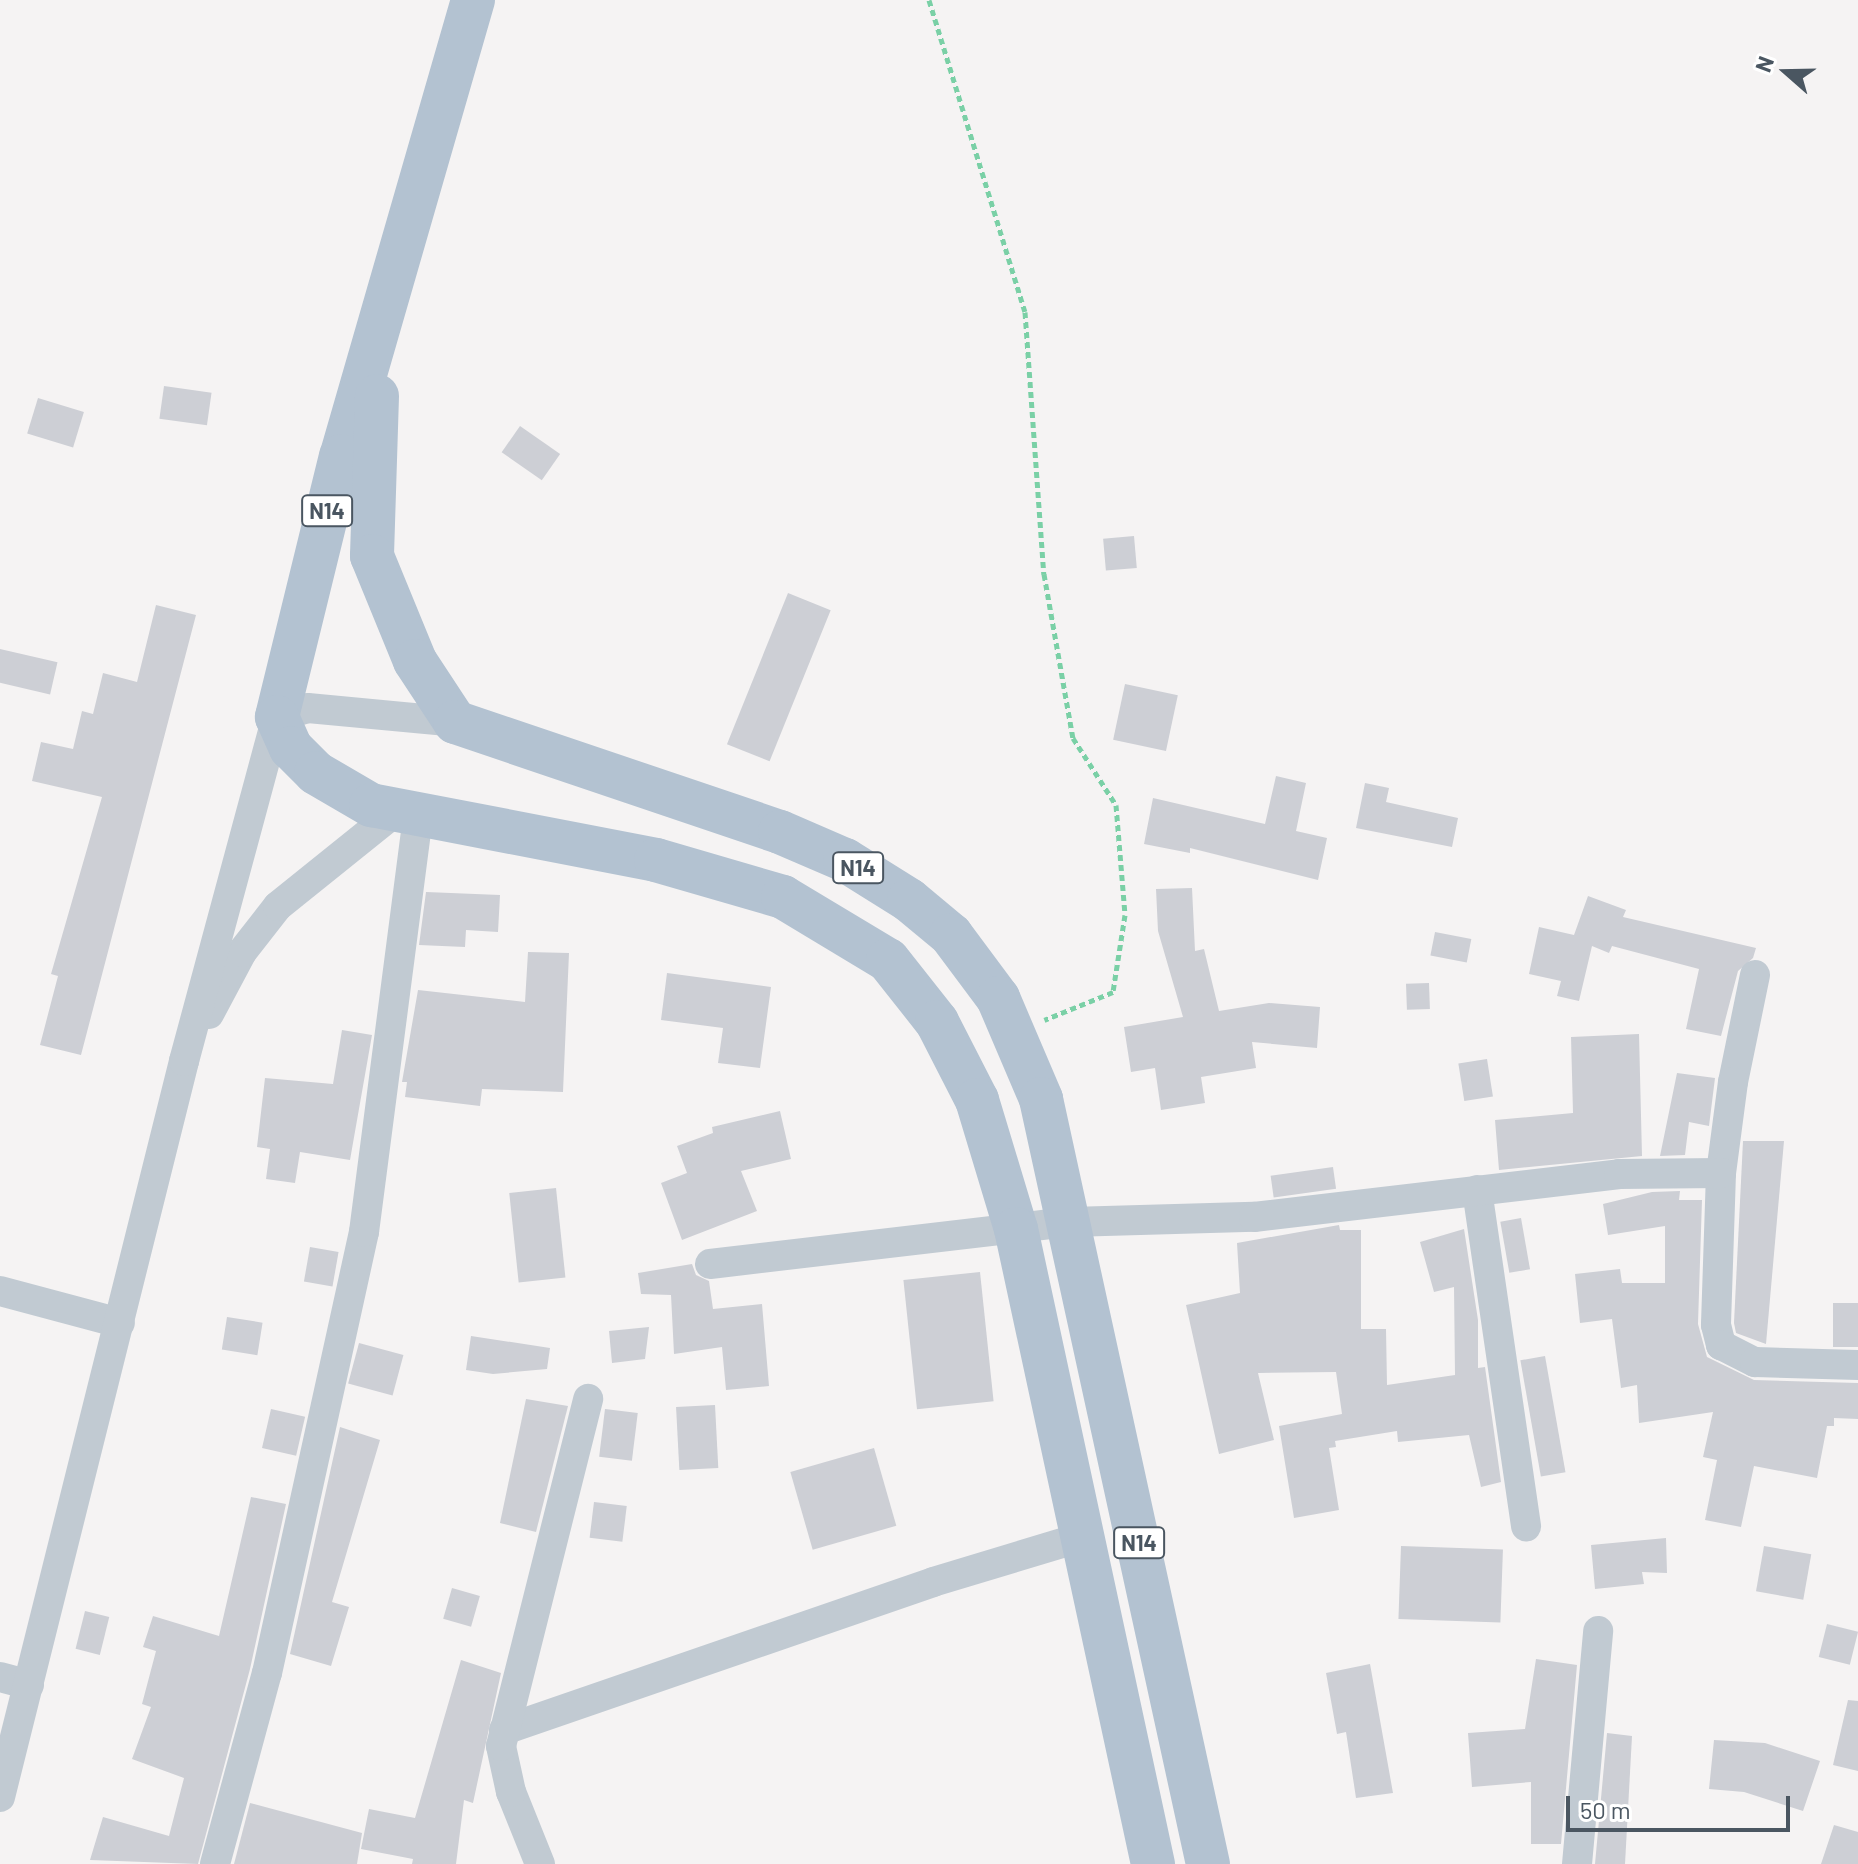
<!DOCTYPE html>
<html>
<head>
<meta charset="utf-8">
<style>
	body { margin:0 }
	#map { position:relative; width:1858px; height:1864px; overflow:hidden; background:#f5f3f3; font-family:Barlow,sans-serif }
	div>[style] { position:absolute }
	.building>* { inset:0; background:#cdcfd5; transform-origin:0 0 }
	.path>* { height:5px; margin-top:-2.5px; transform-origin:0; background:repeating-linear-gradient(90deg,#7ad0a6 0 6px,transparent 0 10px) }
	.street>* { height:30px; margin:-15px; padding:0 15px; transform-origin:15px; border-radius:15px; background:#c1cad2 }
	.primary>* { height:44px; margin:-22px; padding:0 22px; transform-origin:22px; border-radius:22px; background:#b3c2d1 }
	span { translate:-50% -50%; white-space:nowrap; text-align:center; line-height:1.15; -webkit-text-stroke:7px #fff; paint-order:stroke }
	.shield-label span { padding:2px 6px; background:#fff; border:2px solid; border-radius:6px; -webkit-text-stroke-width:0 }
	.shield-label { font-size:22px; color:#4a5661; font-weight:700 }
	.north { position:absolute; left:1746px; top:32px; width:80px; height:80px; -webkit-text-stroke:6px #fff; paint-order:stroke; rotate:290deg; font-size:22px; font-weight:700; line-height:32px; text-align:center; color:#4a5661 }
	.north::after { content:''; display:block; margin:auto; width:28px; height:36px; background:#4a5661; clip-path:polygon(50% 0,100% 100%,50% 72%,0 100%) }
	.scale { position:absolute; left:1566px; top:1796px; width:224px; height:36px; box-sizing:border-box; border:4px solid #4a5661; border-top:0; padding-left:10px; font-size:24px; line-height:28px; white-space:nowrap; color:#4a5661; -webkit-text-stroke:6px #fff; paint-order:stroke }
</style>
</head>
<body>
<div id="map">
	<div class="building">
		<div style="left:164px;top:386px;width:48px;height:33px;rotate:8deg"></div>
		<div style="left:38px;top:398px;width:48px;height:37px;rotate:17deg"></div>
		<div style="left:520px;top:426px;width:49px;height:32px;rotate:35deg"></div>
		<div style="left:1134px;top:536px;width:32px;height:31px;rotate:85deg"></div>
		<div style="left:788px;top:593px;width:46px;height:163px;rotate:22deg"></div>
		<div style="clip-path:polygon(156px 605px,196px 615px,81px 1055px,40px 1045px,58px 976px,51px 974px,102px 797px,32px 781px,41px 742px,73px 749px,82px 711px,93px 714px,103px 673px,137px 682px)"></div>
		<div style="left:0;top:649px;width:59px;height:33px;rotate:13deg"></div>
		<div style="left:1125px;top:684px;width:54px;height:57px;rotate:12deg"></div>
		<div style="clip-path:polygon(1276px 776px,1306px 783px,1296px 831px,1327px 838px,1318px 880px,1190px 848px,1190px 853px,1144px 844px,1153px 798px,1265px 824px)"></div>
		<div style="clip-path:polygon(1365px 783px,1389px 788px,1386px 802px,1458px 818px,1452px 847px,1356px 828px)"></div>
		<div style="clip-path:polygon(1192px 888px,1195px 951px,1204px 949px,1219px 1011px,1269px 1003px,1320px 1007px,1317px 1048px,1252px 1042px,1256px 1068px,1201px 1077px,1205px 1103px,1161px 1110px,1155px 1068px,1131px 1072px,1124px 1027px,1183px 1017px,1158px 931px,1156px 889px)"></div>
		<div style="clip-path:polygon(426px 892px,500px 895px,498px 932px,466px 930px,465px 947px,419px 945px)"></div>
		<div style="clip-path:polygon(1588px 896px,1626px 910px,1623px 917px,1756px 948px,1753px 958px,1738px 971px,1721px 1036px,1686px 1029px,1699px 969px,1612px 946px,1609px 953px,1592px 946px,1579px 1001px,1557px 996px,1561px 981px,1529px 974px,1539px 927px,1574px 935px)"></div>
		<div style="left:1435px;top:932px;width:37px;height:24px;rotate:11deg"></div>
		<div style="clip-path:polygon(528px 952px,569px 953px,563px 1092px,482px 1089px,480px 1106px,405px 1097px,407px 1082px,402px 1082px,418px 990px,525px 1002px)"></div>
		<div style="clip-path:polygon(667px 973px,771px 987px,760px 1068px,718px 1063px,723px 1028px,661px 1020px)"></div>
		<div style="left:1429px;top:983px;width:26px;height:23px;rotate:88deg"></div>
		<div style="clip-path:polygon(342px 1030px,372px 1035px,350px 1160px,300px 1152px,295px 1183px,266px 1179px,270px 1149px,257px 1147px,265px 1078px,333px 1084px)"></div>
		<div style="clip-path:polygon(1639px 1034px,1642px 1156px,1499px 1170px,1495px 1120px,1573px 1113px,1571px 1037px)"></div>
		<div style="left:1487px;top:1059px;width:38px;height:29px;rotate:81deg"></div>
		<div style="clip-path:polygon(1677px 1073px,1715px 1078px,1709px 1126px,1689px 1122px,1685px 1155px,1660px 1156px)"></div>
		<div style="clip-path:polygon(780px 1111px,791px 1159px,741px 1171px,757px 1211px,682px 1240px,661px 1183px,687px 1173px,677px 1146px,713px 1133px,712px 1127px)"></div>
		<div style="clip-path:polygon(1743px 1141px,1784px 1141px,1766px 1344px,1736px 1333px,1734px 1323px)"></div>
		<div style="left:1333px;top:1167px;width:22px;height:63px;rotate:82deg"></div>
		<div style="left:556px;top:1188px;width:90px;height:47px;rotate:84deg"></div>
		<div style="clip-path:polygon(1680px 1191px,1679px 1200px,1702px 1200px,1698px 1324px,1707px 1357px,1754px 1380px,1858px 1383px,1858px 1419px,1834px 1418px,1834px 1426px,1827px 1426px,1817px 1478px,1754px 1466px,1741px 1527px,1705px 1520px,1717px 1460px,1703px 1457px,1713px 1412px,1639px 1423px,1637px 1385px,1621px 1388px,1612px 1319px,1580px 1323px,1575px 1274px,1620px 1269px,1622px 1283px,1665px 1283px,1665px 1226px,1608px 1235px,1603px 1204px,1652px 1192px)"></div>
		<div style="left:1521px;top:1218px;width:52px;height:21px;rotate:80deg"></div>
		<div style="clip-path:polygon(1339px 1225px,1340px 1230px,1361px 1230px,1361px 1329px,1386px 1329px,1387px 1385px,1455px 1375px,1454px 1287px,1434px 1292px,1420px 1242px,1464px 1229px,1478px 1320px,1478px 1368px,1485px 1367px,1501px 1482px,1481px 1487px,1469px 1435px,1398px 1442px,1397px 1431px,1335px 1441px,1336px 1447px,1329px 1448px,1339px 1510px,1294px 1518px,1279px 1426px,1342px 1414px,1336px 1372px,1258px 1373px,1274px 1440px,1219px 1454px,1186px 1305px,1240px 1293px,1237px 1243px)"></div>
		<div style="left:310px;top:1247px;width:29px;height:35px;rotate:10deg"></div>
		<div style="clip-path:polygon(692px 1264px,696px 1275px,709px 1281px,713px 1309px,762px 1304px,769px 1386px,726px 1390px,722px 1347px,674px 1354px,671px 1295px,641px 1294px,638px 1273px)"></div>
		<div style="left:980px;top:1272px;width:130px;height:77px;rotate:84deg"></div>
		<div style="left:1858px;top:1303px;width:44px;height:25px;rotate:90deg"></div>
		<div style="left:227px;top:1317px;width:36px;height:33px;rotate:9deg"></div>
		<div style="clip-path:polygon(649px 1327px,645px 1359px,612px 1363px,609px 1331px)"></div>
		<div style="clip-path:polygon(471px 1336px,550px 1348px,547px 1369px,493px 1374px,466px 1370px)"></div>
		<div style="left:359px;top:1343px;width:46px;height:42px;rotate:15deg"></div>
		<div style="left:1545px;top:1356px;width:118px;height:25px;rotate:80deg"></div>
		<div style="clip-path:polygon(526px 1399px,568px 1406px,536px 1532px,500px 1523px)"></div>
		<div style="left:715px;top:1405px;width:63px;height:39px;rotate:87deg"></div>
		<div style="left:271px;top:1409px;width:35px;height:40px;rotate:13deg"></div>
		<div style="left:605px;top:1409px;width:33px;height:48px;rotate:7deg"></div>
		<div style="clip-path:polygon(340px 1427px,380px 1440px,332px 1602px,349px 1607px,331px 1666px,290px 1654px)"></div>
		<div style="left:874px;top:1448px;width:81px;height:87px;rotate:74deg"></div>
		<div style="clip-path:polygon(251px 1497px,286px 1504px,250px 1669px,198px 1864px,90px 1860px,103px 1817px,169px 1836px,184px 1778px,132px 1759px,151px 1707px,142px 1704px,156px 1651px,143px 1647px,153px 1616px,219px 1636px)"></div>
		<div style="left:594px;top:1502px;width:33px;height:36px;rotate:7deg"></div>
		<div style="clip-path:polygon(1666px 1538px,1667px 1573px,1642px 1572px,1644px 1584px,1595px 1589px,1591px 1545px)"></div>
		<div style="left:1401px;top:1546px;width:102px;height:73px;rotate:2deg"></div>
		<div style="left:1764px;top:1546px;width:48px;height:46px;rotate:10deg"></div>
		<div style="left:452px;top:1588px;width:29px;height:32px;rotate:16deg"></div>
		<div style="left:85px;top:1611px;width:25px;height:39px;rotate:14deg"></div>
		<div style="left:1827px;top:1624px;width:32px;height:34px;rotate:14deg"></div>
		<div style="clip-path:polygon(1536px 1659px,1577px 1665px,1561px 1844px,1531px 1844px,1531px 1782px,1472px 1787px,1468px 1733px,1525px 1729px)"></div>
		<div style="clip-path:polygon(461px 1660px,501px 1673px,473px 1803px,464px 1800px,456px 1864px,412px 1864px,413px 1859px,361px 1849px,369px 1809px,415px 1818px)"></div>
		<div style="clip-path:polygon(1370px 1664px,1393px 1793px,1356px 1798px,1346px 1732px,1337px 1734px,1326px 1673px)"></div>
		<div style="clip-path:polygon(1848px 1700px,1858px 1701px,1858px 1771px,1833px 1765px)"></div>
		<div style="clip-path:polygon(1607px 1733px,1632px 1736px,1625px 1864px,1595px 1864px)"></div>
		<div style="clip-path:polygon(1714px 1740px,1765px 1743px,1820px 1761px,1803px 1811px,1744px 1792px,1709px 1789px)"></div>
		<div style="clip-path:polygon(250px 1803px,362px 1833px,357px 1864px,234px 1864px)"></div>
		<div style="clip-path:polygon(1834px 1825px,1858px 1832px,1858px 1864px,1821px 1864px)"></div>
	</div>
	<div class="path">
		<div style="left:929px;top:0;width:326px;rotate:72.9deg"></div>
		<div style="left:1025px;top:312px;width:263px;rotate:85.9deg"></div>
		<div style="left:1044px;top:574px;width:167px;rotate:80deg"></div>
		<div style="left:1073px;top:738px;width:80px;rotate:57.3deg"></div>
		<div style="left:1116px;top:805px;width:110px;rotate:85.3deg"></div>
		<div style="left:1125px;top:915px;width:78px;rotate:98.9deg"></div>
		<div style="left:1113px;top:992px;width:74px;rotate:157.9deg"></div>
	</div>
	<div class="street">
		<div style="left:1755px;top:975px;width:109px;rotate:101.6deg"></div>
		<div style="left:1733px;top:1082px;width:92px;rotate:97.5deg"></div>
		<div style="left:1721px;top:1173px;width:152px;rotate:91.9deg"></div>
		<div style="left:1716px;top:1325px;width:21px;rotate:76deg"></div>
		<div style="left:1721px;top:1345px;width:38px;rotate:27deg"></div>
		<div style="left:1755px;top:1362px;width:103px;rotate:1.7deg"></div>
		<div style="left:209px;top:1014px;width:70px;rotate:-62deg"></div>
		<div style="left:242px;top:952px;width:58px;rotate:-52deg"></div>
		<div style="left:278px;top:906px;width:150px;rotate:-38.8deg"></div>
		<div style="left:1477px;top:1190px;width:340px;rotate:81.7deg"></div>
		<div style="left:710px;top:1264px;width:362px;rotate:-6.7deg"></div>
		<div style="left:1070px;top:1222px;width:184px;rotate:-1.6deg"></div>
		<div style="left:1254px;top:1217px;width:368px;rotate:-6.7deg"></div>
		<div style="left:1619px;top:1174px;width:102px;rotate:-0.6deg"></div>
		<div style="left:0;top:1291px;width:124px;rotate:14.9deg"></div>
		<div style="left:0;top:1677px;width:30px;rotate:15deg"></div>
		<div style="left:504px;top:1730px;width:454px;rotate:-19deg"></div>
		<div style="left:933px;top:1582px;width:156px;rotate:-16.8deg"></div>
		<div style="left:0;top:1797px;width:759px;rotate:-75.96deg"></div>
		<div style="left:184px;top:1061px;width:356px;rotate:-74.9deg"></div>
		<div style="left:277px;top:717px;width:32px;rotate:-16deg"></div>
		<div style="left:308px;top:708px;width:148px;rotate:5.4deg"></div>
		<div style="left:215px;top:1864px;width:198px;rotate:-74.8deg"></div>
		<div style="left:267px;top:1673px;width:452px;rotate:-77.6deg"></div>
		<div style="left:364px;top:1232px;width:418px;rotate:-82.6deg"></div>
		<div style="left:540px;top:1864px;width:78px;rotate:-111.9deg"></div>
		<div style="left:511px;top:1792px;width:47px;rotate:-102.3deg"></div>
		<div style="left:501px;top:1746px;width:358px;rotate:-75.9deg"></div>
		<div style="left:1577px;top:1864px;width:234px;rotate:-84.8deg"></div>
	</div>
	<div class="primary">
		<div style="left:473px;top:0;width:475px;rotate:106.1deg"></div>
		<div style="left:341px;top:456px;width:269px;rotate:103.8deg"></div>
		<div style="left:277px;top:717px;width:34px;rotate:66deg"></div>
		<div style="left:291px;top:748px;width:35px;rotate:45deg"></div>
		<div style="left:316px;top:773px;width:64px;rotate:30.2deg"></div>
		<div style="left:371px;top:805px;width:290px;rotate:10.9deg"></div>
		<div style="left:656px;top:860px;width:132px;rotate:16.2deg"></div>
		<div style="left:783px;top:897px;width:122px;rotate:31deg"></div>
		<div style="left:888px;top:960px;width:79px;rotate:51.7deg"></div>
		<div style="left:937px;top:1022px;width:88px;rotate:62.9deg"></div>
		<div style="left:977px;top:1100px;width:135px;rotate:73.2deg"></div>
		<div style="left:1016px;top:1229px;width:650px;rotate:77.83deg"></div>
		<div style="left:377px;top:396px;width:160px;rotate:91.8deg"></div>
		<div style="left:372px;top:556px;width:113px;rotate:67.7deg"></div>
		<div style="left:415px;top:661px;width:73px;rotate:56.7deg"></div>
		<div style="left:455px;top:722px;width:343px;rotate:18.7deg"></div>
		<div style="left:780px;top:832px;width:71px;rotate:23.3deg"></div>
		<div style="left:845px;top:860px;width:75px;rotate:32deg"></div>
		<div style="left:909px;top:900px;width:55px;rotate:39.8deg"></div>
		<div style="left:951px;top:935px;width:79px;rotate:53.3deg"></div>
		<div style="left:998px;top:998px;width:110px;rotate:66.9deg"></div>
		<div style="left:1041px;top:1099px;width:783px;rotate:77.69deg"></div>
	</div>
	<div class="shield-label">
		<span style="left:327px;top:511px">N14</span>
		<span style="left:858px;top:868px">N14</span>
		<span style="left:1139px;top:1543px">N14</span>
	</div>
	<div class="north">N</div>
	<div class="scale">50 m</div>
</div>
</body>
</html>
